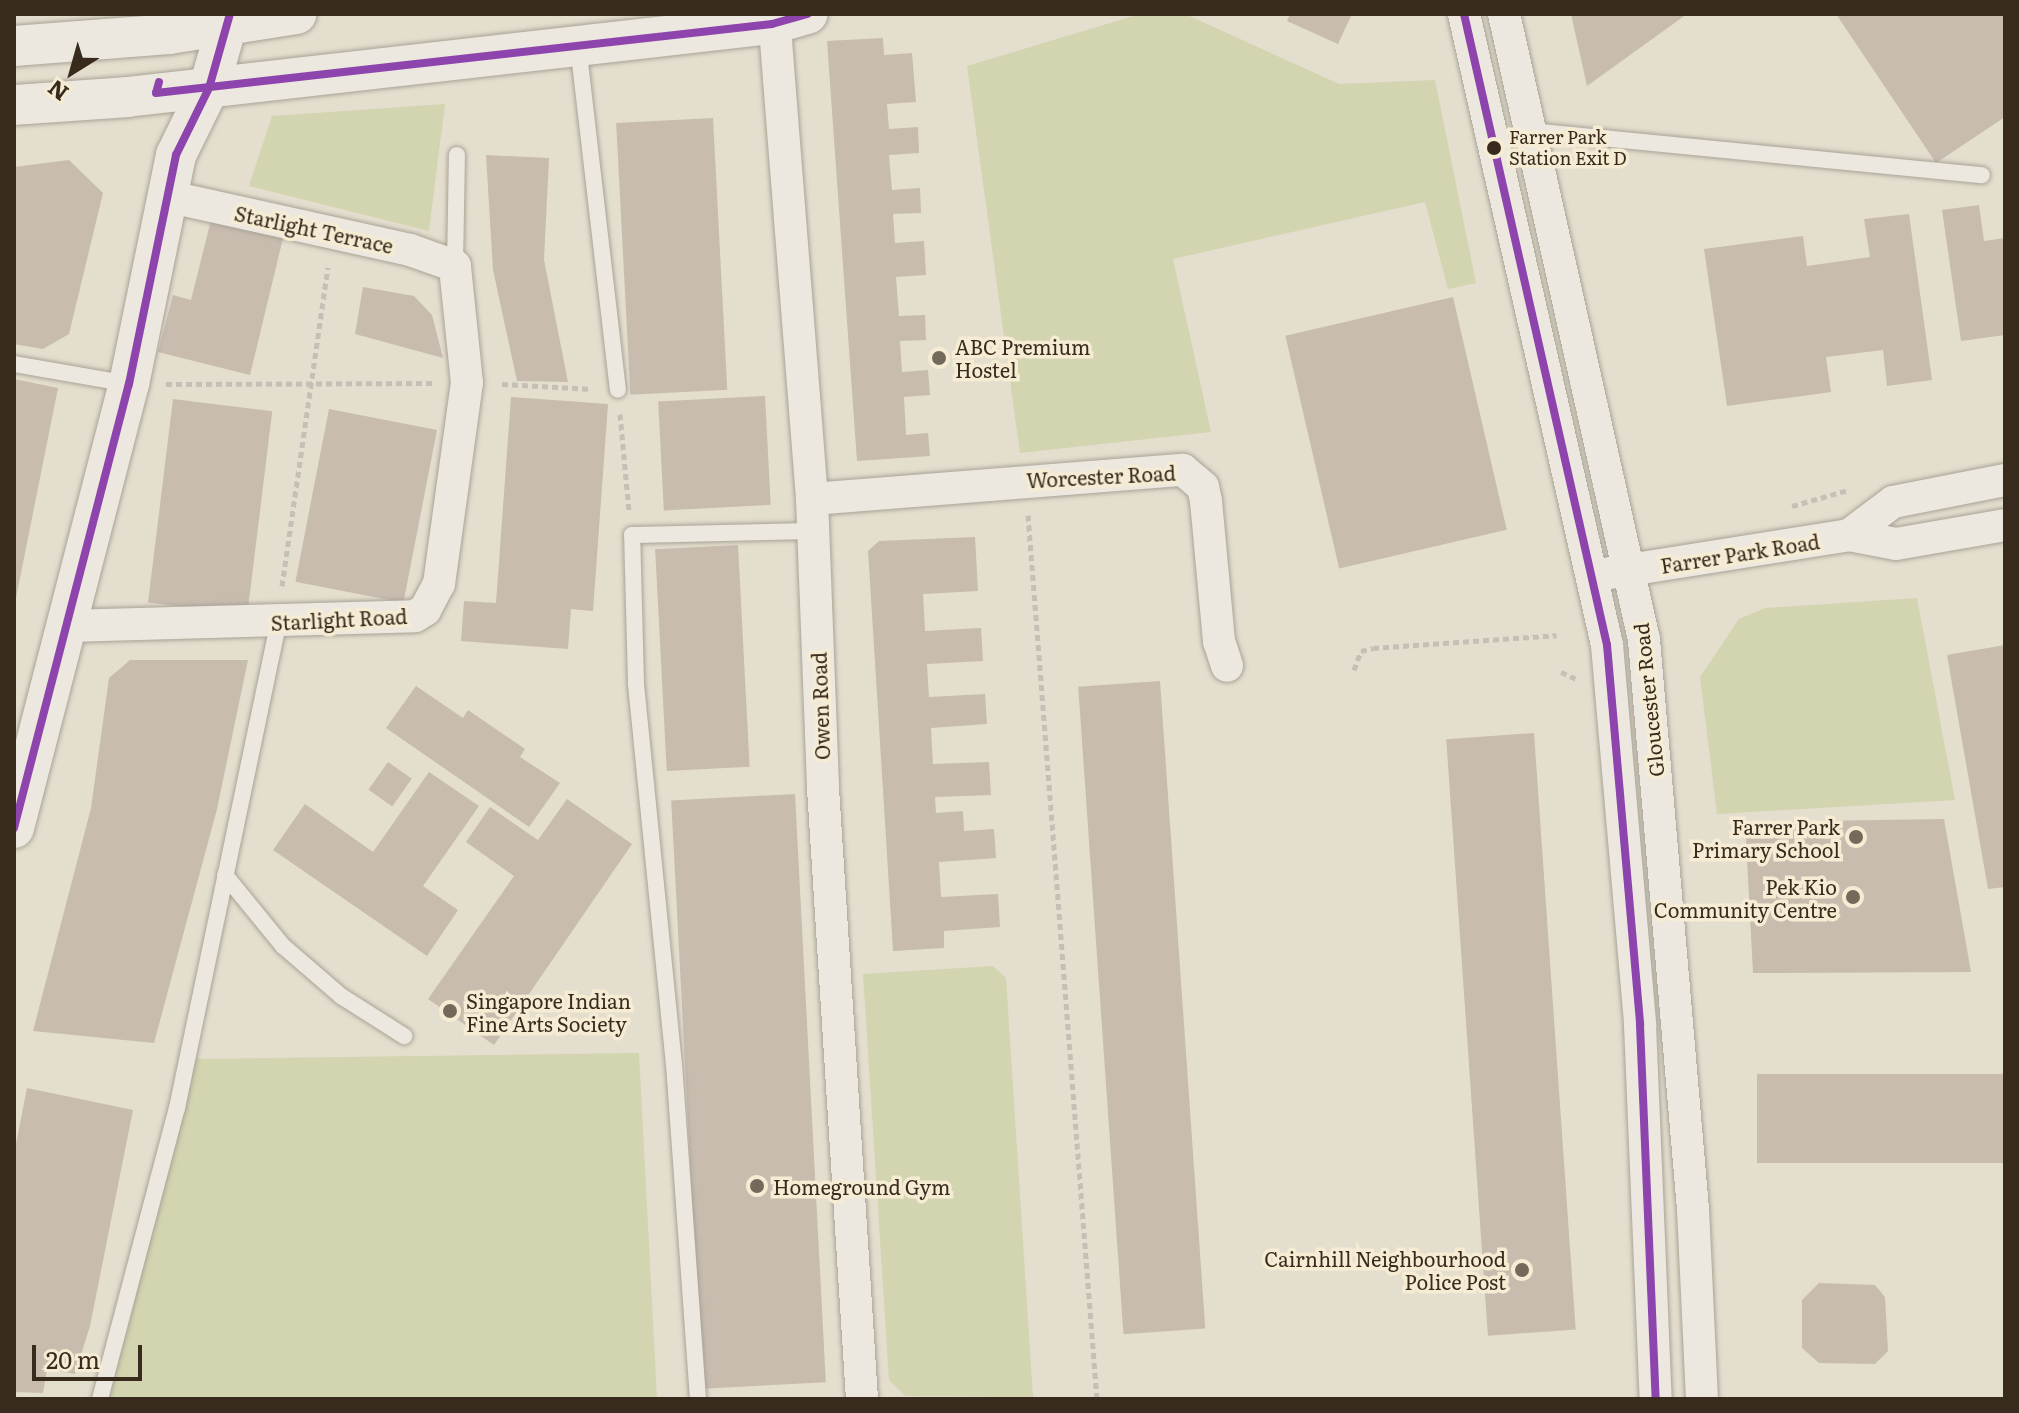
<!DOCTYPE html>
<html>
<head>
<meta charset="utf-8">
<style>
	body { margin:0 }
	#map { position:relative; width:2019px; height:1413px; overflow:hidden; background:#e4dece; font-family:Literata,serif }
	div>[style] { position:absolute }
	.green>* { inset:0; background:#d3d4b0 }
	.building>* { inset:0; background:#c8bcaf; transform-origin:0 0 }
	.path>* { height:5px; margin-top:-2.5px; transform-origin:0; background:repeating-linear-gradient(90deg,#c5bfb6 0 6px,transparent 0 10px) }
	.roads { filter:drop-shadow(0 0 2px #a9a396) drop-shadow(0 0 2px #a9a396) }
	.service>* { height:16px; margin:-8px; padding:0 8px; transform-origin:8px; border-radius:8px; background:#ece8df }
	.minor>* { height:32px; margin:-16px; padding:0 16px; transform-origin:16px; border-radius:16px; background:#ece8df }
	.tertiary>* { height:40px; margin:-20px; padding:0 20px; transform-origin:20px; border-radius:20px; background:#ece8df }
	.bus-1>* { height:8px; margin:-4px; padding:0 4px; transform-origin:4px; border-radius:4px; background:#8e44ad }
	.dots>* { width:22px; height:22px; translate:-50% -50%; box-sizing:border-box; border:4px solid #f5ecd3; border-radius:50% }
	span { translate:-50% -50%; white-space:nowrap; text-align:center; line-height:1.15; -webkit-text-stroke:7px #f5ecd3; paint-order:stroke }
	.bus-label { font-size:18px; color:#382b1e }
	.left { translate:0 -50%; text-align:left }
	.street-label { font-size:20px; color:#382b1e }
	.poi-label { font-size:20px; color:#382b1e }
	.right { translate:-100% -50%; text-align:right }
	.frame { position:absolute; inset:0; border:16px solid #382b1e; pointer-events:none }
	.north { position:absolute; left:32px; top:32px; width:80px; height:80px; -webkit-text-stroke:6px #f5ecd3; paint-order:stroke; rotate:217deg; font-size:22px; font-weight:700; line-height:32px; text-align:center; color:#382b1e }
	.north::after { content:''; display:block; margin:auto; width:28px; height:36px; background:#382b1e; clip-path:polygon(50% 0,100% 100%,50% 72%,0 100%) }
	.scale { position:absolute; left:32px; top:1345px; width:110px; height:36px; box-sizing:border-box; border:4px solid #382b1e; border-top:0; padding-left:10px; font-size:24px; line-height:28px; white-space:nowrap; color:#382b1e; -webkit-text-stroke:6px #f5ecd3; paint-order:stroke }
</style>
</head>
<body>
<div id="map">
	<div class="green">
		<div style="clip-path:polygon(1140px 14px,1185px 14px,1339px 84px,1435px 80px,1476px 283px,1448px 289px,1425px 202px,1173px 259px,1211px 432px,1020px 453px,967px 66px)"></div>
		<div style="clip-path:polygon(445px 104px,429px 231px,249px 186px,272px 116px)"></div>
		<div style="clip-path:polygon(1917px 598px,1955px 800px,1717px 814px,1700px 677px,1739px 619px,1765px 608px)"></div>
		<div style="clip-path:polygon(993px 966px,1006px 978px,1033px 1397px,905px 1396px,889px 1380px,863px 974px)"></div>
		<div style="clip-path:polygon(639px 1053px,657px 1399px,109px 1399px,194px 1059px)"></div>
	</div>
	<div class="building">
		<div style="clip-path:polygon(1290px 14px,1352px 14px,1338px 44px,1287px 21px)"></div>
		<div style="clip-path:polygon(1571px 14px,1687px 14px,1587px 86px)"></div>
		<div style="clip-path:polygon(1836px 14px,2005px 14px,2005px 117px,1936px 163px)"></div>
		<div style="clip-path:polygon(883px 38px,884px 55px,912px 53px,916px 102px,887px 104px,889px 129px,918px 127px,919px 153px,889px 155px,892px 190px,920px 188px,921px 213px,893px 214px,895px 243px,924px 241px,926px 275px,896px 277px,899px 316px,925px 315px,926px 340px,900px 341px,902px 372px,928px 370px,930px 395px,904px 397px,906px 435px,928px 433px,930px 456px,857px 461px,827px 41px)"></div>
		<div style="left:713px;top:118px;width:272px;height:97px;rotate:87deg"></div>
		<div style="clip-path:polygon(486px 155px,549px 158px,544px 260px,568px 382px,517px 381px,493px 270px)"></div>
		<div style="clip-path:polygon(69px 160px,103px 193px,69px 334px,43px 349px,14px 344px,14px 167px)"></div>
		<div style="clip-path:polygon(1979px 205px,1984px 241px,2005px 238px,2005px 335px,1961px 341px,1942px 210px)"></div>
		<div style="clip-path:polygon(1909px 214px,1932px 380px,1887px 386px,1883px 350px,1826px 357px,1831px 392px,1727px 406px,1704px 249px,1803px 236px,1807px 266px,1870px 257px,1864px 219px)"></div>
		<div style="clip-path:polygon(212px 216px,284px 234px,250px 375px,158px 352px,173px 295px,191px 300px)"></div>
		<div style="clip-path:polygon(363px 287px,414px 296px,432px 315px,443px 358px,355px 334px)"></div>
		<div style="left:1453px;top:297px;width:239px;height:172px;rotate:77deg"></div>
		<div style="clip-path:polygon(14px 379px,58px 388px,15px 603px,14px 603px)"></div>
		<div style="left:765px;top:396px;width:109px;height:107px;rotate:87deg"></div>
		<div style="clip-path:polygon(511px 397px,608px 404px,593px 611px,571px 609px,568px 649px,461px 641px,464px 601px,496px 603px)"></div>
		<div style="left:173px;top:399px;width:100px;height:205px;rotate:7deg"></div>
		<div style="left:329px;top:409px;width:110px;height:176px;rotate:11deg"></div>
		<div style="clip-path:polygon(975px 537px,978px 591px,923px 594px,924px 612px,925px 631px,981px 628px,983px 661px,927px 664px,929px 697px,985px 694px,987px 724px,931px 728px,932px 747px,933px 764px,989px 762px,991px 795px,935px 797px,936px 813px,963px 811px,964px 831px,994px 829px,996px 858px,939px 862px,941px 897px,998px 894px,1000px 927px,944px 931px,944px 948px,893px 951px,868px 551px,879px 541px)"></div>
		<div style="left:738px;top:545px;width:222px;height:83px;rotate:87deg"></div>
		<div style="clip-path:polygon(2005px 645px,2005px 887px,1988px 889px,1947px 655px)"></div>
		<div style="clip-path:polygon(130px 660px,248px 660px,217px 809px,154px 1043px,33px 1031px,91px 808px,109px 678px)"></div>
		<div style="left:1160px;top:681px;width:649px;height:82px;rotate:86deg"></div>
		<div style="clip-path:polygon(416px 686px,463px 718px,468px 710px,525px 749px,520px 757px,560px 783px,529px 827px,386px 728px)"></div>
		<div style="left:1534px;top:733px;width:598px;height:88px;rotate:86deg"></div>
		<div style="left:388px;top:762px;width:29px;height:34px;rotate:35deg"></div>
		<div style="clip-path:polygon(429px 772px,479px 806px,423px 886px,458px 910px,427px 956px,273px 850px,305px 804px,373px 852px)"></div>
		<div style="left:795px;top:794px;width:589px;height:124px;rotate:87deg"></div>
		<div style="clip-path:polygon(567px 799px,632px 844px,494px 1045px,428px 999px,514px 876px,466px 842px,490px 807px,538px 840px)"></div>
		<div style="clip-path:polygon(1944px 819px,1971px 972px,1753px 973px,1745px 822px)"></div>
		<div style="left:1757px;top:1074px;width:248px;height:89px"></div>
		<div style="clip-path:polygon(27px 1088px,133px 1110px,90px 1326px,75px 1374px,47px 1369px,43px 1393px,14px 1392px,14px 1154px)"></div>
		<div style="clip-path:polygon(1819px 1283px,1875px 1285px,1885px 1297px,1888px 1351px,1875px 1364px,1819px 1363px,1802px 1348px,1802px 1300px)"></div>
	</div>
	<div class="path">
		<div style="left:166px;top:384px;width:266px;rotate:-0.2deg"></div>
		<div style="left:502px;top:384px;width:90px;rotate:3.2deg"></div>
		<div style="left:620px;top:414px;width:97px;rotate:84.7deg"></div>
		<div style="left:1792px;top:506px;width:58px;rotate:-15.9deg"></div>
		<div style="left:1028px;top:515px;width:887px;rotate:85.54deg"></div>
		<div style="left:282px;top:586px;width:322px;rotate:-81.8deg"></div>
		<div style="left:1354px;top:670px;width:20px;rotate:-70deg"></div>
		<div style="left:1361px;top:651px;width:12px;rotate:-14deg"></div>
		<div style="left:1373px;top:648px;width:184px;rotate:-4deg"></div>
		<div style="left:1561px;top:672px;width:17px;rotate:24deg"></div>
	</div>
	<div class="roads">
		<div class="service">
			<div style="left:578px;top:45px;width:347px;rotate:83.4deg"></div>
			<div style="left:1531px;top:131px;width:453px;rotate:5.6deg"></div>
			<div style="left:455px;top:266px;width:111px;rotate:-89deg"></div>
			<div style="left:14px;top:364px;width:117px;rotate:9.9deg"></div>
			<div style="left:225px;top:875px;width:92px;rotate:50.8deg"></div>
			<div style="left:283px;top:946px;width:77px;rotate:40.8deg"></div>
			<div style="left:341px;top:996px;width:75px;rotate:32.4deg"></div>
			<div style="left:100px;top:1399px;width:301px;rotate:-75.2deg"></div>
			<div style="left:177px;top:1108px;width:495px;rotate:-78.2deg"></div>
			<div style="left:698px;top:1399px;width:335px;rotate:-94.1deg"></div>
			<div style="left:674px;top:1065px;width:384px;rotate:-95.7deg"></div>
			<div style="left:636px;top:683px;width:148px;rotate:-91.5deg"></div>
			<div style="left:632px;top:535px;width:181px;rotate:-1.3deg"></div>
		</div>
		<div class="minor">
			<div style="left:769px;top:14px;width:28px;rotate:75deg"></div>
			<div style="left:776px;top:41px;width:459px;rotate:85.5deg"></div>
			<div style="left:812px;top:499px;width:289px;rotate:87.8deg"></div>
			<div style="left:823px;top:788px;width:612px;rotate:86.35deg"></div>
			<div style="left:1464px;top:14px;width:647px;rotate:77.23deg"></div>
			<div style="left:1607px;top:645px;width:381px;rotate:85deg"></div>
			<div style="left:1640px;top:1025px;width:374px;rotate:87.6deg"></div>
			<div style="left:1504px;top:14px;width:641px;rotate:77.39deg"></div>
			<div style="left:1644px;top:640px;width:571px;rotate:85.08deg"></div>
			<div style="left:1693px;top:1209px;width:190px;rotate:87.3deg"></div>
			<div style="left:812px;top:499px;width:372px;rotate:-4.5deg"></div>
			<div style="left:1183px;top:470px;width:26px;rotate:40deg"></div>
			<div style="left:1203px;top:487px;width:14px;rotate:78deg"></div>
			<div style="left:1206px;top:501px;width:141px;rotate:84.7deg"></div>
			<div style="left:1219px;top:641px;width:26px;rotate:72deg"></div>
			<div style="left:1849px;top:535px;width:55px;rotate:-36.9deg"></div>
			<div style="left:1893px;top:502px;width:114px;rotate:-11.1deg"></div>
			<div style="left:1610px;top:573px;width:242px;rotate:-9deg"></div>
			<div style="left:1849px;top:535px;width:48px;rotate:10.8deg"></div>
			<div style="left:1896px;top:544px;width:111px;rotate:-9.9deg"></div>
			<div style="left:67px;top:626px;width:348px;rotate:-1.6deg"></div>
			<div style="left:415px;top:616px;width:12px;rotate:-31deg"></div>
			<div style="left:425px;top:610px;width:30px;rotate:-62deg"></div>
			<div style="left:439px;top:584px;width:203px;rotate:-82.1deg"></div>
			<div style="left:467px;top:383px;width:118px;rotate:-95.9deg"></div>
			<div style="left:455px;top:266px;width:48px;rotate:-160.4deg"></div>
			<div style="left:410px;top:250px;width:245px;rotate:-167.5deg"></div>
		</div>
		<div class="tertiary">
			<div style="left:14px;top:46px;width:155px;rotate:-4.4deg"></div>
			<div style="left:169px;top:34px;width:129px;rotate:-8.9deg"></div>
			<div style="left:14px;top:105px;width:113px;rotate:-4deg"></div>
			<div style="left:127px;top:97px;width:649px;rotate:-6.46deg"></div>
			<div style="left:772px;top:24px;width:37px;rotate:-16deg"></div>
			<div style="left:14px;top:828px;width:459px;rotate:-75.5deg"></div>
			<div style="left:129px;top:384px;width:234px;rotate:-78.4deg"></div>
			<div style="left:176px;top:155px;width:75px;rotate:-63.8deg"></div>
			<div style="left:209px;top:88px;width:77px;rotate:-74.2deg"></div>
		</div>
	</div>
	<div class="bus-1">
		<div style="left:1464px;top:14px;width:647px;rotate:77.23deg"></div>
		<div style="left:1607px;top:645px;width:381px;rotate:85deg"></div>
		<div style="left:1640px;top:1025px;width:374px;rotate:87.6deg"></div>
		<div style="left:159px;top:82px;width:11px;rotate:105deg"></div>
		<div style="left:156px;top:93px;width:620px;rotate:-6.39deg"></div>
		<div style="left:772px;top:24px;width:37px;rotate:-16deg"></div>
		<div style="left:14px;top:828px;width:459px;rotate:-75.5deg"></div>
		<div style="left:129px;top:384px;width:234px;rotate:-78.4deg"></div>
		<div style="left:176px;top:155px;width:75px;rotate:-63.8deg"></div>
		<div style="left:209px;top:88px;width:77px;rotate:-74.2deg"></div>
	</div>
	<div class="dots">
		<div style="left:1494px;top:148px;background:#382b1e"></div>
		<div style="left:939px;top:358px;background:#746a5c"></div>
		<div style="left:1856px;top:837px;background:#746a5c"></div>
		<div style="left:1853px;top:897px;background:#746a5c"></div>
		<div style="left:450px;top:1011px;background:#746a5c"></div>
		<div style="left:757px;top:1186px;background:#746a5c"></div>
		<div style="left:1522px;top:1270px;background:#746a5c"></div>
	</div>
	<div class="bus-label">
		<span class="left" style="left:1509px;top:148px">Farrer Park<br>Station Exit D</span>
	</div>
	<div class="street-label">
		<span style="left:314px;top:229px;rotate:12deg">Starlight Terrace</span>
		<span style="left:1101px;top:476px;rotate:-3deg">Worcester Road</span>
		<span style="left:1740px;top:553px;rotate:-9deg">Farrer Park Road</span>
		<span style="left:339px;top:619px;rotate:-3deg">Starlight Road</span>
		<span style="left:1648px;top:700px;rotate:-96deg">Gloucester Road</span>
		<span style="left:820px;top:706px;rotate:-92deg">Owen Road</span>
	</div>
	<div class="poi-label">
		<span class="left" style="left:955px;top:358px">ABC Premium<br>Hostel</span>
		<span class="right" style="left:1840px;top:838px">Farrer Park<br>Primary School</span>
		<span class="right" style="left:1837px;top:898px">Pek Kio<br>Community Centre</span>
		<span class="left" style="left:466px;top:1012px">Singapore Indian<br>Fine Arts Society</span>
		<span class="left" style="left:773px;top:1186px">Homeground Gym</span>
		<span class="right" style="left:1506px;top:1270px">Cairnhill Neighbourhood<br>Police Post</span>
	</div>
	<div class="frame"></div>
	<div class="north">N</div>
	<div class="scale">20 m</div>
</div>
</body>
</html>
